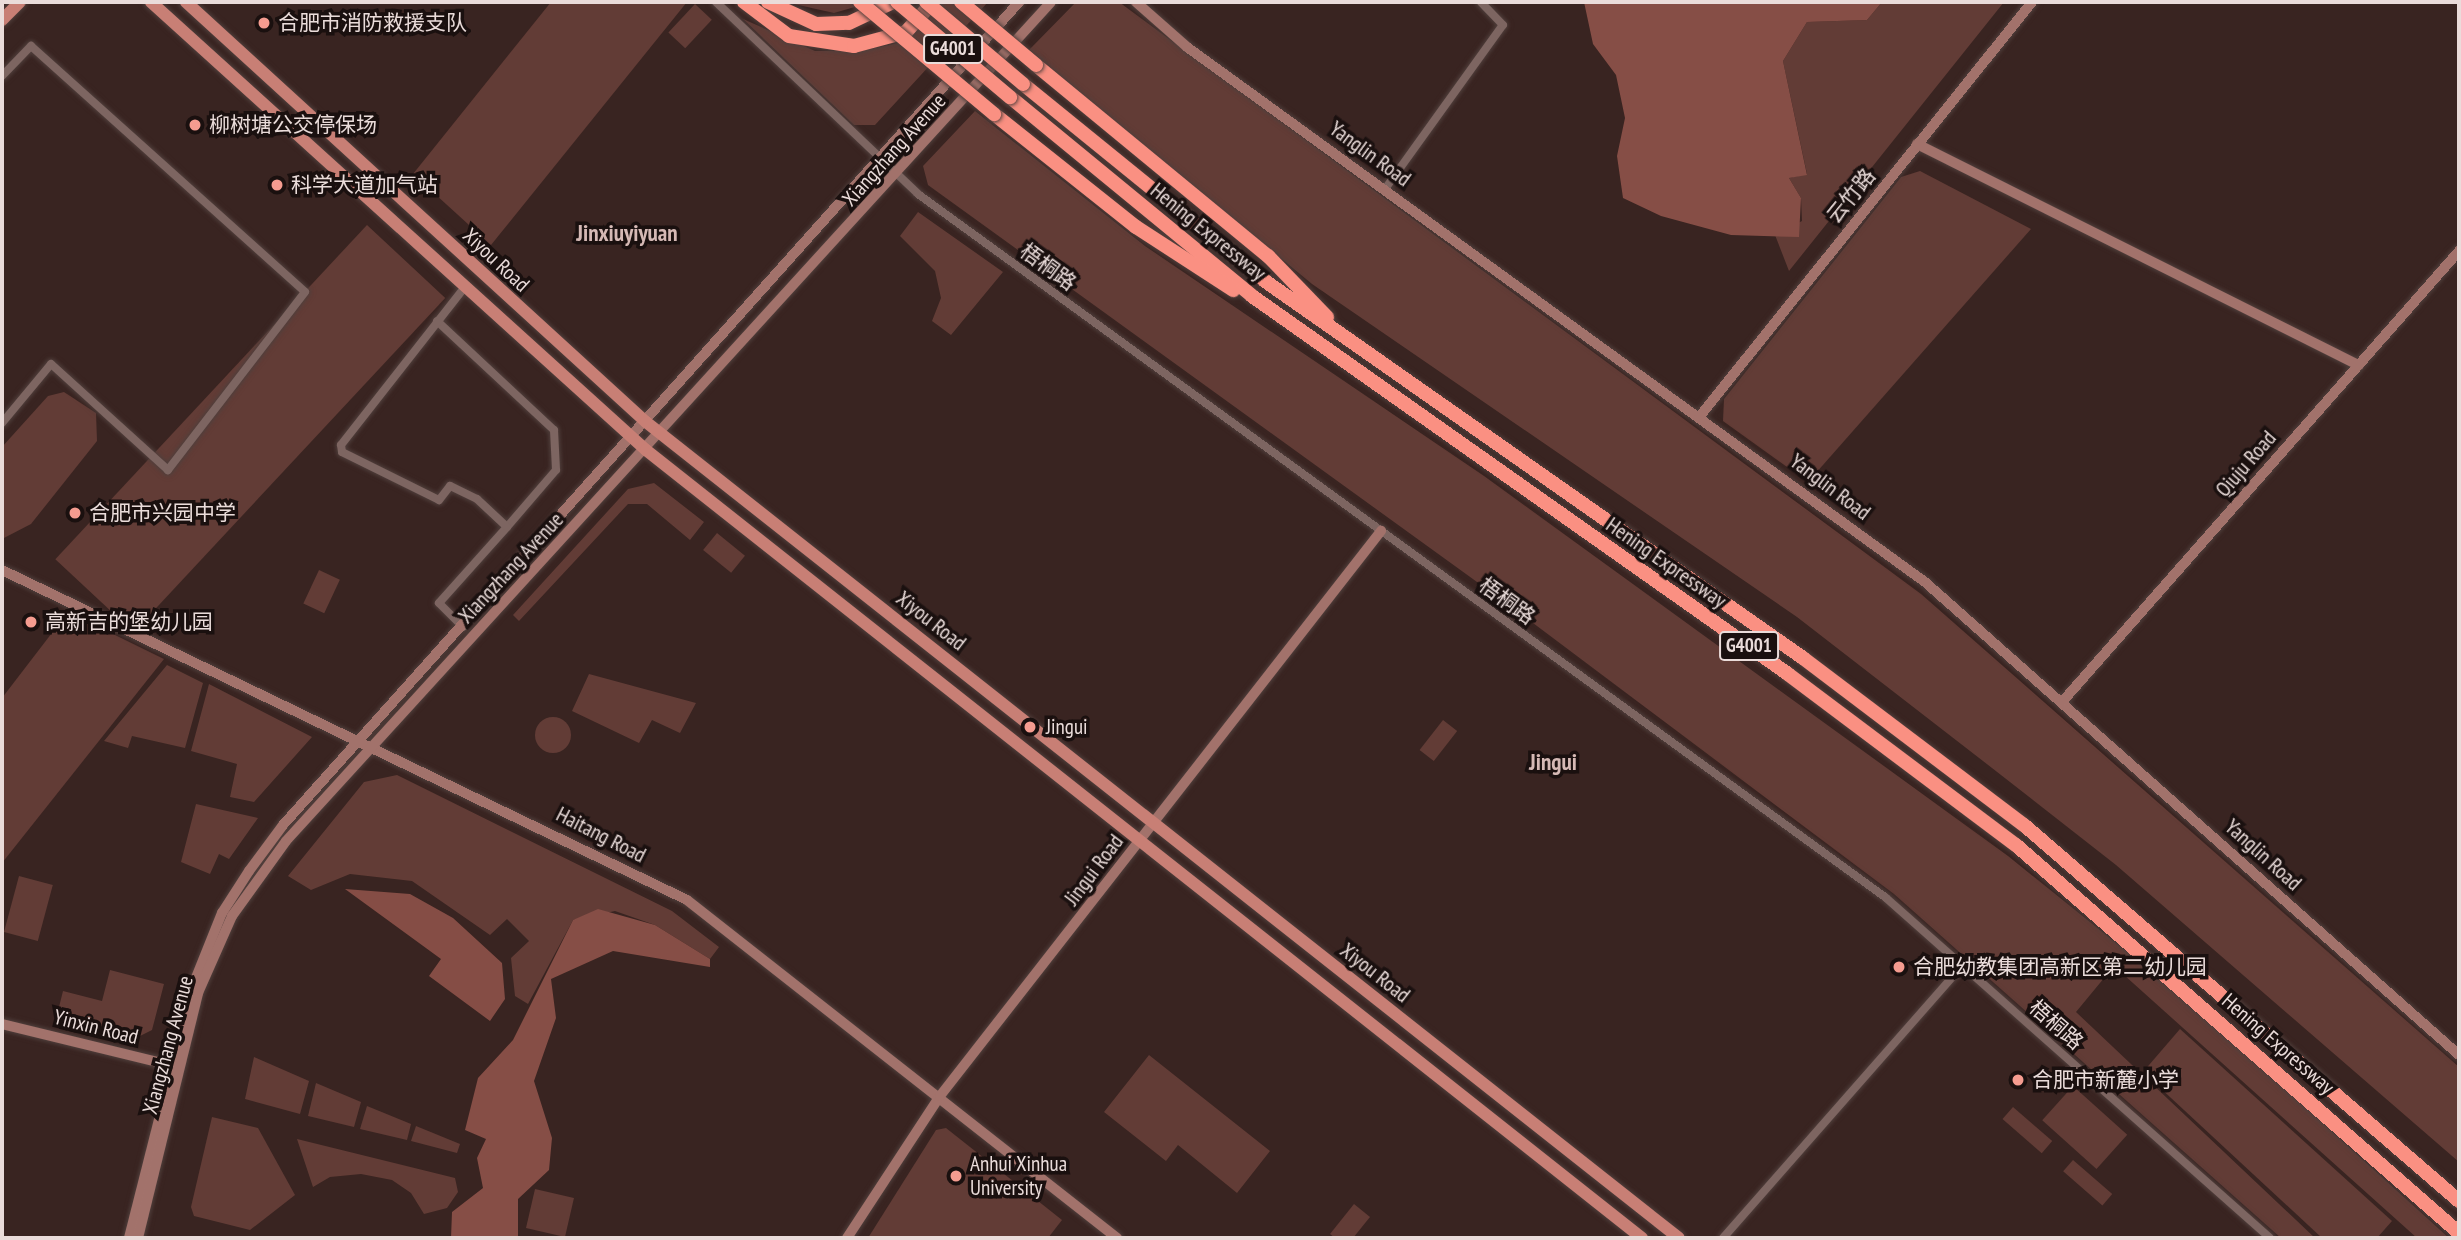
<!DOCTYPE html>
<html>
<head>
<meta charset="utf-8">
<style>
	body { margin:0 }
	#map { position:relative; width:2461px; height:1240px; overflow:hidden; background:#392421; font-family:"PT Sans Narrow","Noto Sans SC",sans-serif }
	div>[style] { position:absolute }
	.green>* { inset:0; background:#623c36; transform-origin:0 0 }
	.round { border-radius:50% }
	.forest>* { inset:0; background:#854d45 }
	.water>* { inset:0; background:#864e46 }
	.roads { filter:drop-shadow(0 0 2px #503f3c) drop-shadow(0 0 2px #503f3c) }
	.street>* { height:8px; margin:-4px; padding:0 4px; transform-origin:4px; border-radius:4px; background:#7d6561 }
	.secondary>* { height:10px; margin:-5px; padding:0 5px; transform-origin:5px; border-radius:5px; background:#a2726b }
	.primary>* { height:12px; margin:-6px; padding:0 6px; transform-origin:6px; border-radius:6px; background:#c87f75 }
	.highway>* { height:14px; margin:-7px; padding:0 7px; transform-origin:7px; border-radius:7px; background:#fa9082 }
	.bridges { filter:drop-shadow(0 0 2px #503f3c) drop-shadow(0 0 2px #503f3c) }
	.highway-bridge>* { height:14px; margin:-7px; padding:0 7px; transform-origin:7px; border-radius:7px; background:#fa9082 }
	.dots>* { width:19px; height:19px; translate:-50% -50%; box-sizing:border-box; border:4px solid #1a100f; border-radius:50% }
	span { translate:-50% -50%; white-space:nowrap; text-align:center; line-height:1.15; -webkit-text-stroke:7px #1a100f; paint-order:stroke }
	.shield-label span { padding:2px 5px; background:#1a100f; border:2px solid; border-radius:5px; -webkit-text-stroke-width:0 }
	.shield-label { font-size:19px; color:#eadcda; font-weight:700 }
	.poi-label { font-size:21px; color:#eadcda }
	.left { translate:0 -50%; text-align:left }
	.street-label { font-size:21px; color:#eadcda }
	.neighbourhood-label { font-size:23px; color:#d5b9b5; font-weight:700 }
	.frame { position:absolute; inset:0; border:4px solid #eadcda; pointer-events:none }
</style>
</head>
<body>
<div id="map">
	<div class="green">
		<div style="clip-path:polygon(551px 2px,687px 2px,491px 245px,413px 174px)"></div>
		<div style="clip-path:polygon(785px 2px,872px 2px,834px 13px)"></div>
		<div style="clip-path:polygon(938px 2px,988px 2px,875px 125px,854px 125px,743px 19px,815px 51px,861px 51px,903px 42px)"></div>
		<div style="clip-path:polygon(1076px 2px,1119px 2px,1921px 594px,2459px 1067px,2459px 1162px,2116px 865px,1992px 768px,1797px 617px,1312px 284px,1029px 50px)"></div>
		<div style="clip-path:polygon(1882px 2px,2004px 2px,1789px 271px,1775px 235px,1802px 221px,1801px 198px,1789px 178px,1807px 174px,1783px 61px,1807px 22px,1867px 20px)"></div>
		<div style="left:695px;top:4px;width:23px;height:39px;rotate:43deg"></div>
		<div style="clip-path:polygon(975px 111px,1145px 246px,1484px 476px,2008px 856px,2188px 1001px,2449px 1238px,2417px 1238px,2114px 966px,2076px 1012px,2315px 1238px,2281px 1238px,1894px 894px,1513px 608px,928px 185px,923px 166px)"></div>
		<div style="clip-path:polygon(1920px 171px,2031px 229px,1808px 482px,1723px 421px,1724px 399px,1901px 177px)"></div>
		<div style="clip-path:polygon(918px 212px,1003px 272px,951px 335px,932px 321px,941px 298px,935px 271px,900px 236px)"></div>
		<div style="left:367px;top:225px;width:107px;height:457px;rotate:43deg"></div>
		<div style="clip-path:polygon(64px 392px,96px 413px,97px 441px,31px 524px,2px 539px,2px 447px,48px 396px)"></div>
		<div style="clip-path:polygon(654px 483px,704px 522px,690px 540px,647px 504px,628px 504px,519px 621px,513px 615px,628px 489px)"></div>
		<div style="left:717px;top:533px;width:36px;height:22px;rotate:39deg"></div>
		<div style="left:319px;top:570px;width:23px;height:37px;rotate:25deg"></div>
		<div style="clip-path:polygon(68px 612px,164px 659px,2px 863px,2px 698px)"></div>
		<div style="clip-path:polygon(167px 665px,203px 683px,185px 748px,132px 736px,128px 748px,104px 741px)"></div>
		<div style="clip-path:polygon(589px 674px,696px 703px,680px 733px,652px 720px,639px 743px,572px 711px)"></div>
		<div style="clip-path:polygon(209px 684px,312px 737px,254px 802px,230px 797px,237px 764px,191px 751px)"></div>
		<div class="round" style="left:535px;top:717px;width:36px;height:36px"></div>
		<div style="left:1443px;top:720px;width:18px;height:38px;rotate:38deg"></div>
		<div style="clip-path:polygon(397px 775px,672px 911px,719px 947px,710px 959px,655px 925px,615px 911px,573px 920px,528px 1004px,515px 996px,511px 958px,529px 941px,507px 919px,490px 935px,412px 881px,350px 874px,311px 890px,288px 876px,364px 782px)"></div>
		<div style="clip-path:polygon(196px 804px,258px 818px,229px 859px,219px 854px,210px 874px,181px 862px)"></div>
		<div style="left:19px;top:876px;width:35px;height:58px;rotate:15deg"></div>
		<div style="clip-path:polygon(110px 970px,164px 984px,152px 1030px,140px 1036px,57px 1015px,63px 991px,102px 1001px)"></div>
		<div style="clip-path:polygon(2180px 1029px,2392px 1221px,2377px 1238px,2322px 1238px,2143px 1072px)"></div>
		<div style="clip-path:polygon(1149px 1055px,1270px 1151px,1237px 1193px,1178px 1145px,1166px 1161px,1104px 1112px)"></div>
		<div style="clip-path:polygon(254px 1057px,309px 1081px,300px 1114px,245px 1099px)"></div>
		<div style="clip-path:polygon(316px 1083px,361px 1102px,354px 1127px,308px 1116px)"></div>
		<div style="left:2073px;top:1086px;width:73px;height:46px;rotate:42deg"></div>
		<div style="clip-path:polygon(367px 1106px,411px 1124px,407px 1140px,360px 1129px)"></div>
		<div style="left:2013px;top:1107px;width:52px;height:16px;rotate:41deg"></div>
		<div style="clip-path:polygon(212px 1117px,258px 1128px,295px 1195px,250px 1230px,194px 1216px,191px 1207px)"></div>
		<div style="clip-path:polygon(416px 1126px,460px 1144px,457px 1153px,411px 1141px)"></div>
		<div style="clip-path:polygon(946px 1128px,1062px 1220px,1048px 1238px,868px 1238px,936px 1130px)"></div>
		<div style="clip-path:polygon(297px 1139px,455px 1178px,458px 1192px,447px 1208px,424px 1214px,411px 1193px,392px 1180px,361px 1174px,330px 1177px,313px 1187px)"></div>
		<div style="left:2073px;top:1160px;width:52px;height:15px;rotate:41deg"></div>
		<div style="left:535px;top:1189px;width:40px;height:40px;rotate:13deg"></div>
		<div style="clip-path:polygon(1354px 1204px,1370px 1217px,1353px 1238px,1335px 1238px,1330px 1234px)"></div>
	</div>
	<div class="forest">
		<div style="clip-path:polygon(345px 889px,410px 894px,453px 918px,502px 963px,505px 999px,490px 1021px,429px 976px,441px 959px)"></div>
	</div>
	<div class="water">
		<div style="clip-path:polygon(1584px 2px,1882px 2px,1867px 20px,1807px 22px,1783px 61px,1807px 175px,1789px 178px,1801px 198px,1799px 237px,1731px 235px,1661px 216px,1623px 198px,1617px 156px,1625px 118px,1616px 75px,1593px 44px)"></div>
		<div style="clip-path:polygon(598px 909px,655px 925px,710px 959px,710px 967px,613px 951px,551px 979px,556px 1018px,534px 1081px,552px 1138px,549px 1170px,518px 1199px,518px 1238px,451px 1238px,452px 1212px,483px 1188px,477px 1158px,486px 1139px,465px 1130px,478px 1078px,513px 1040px,573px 920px)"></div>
	</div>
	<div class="roads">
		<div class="street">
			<div style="left:716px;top:2px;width:279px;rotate:43.5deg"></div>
			<div style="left:918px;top:194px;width:1196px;rotate:36.02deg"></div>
			<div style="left:1885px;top:897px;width:514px;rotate:41.53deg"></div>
			<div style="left:2px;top:76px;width:42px;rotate:-46deg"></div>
			<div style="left:31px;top:46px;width:368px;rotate:41.9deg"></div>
			<div style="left:305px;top:292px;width:225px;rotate:127.6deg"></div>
			<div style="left:168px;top:470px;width:158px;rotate:-137.8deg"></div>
			<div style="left:51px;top:364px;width:77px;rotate:129.7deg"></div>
			<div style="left:1385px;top:189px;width:202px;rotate:-54.3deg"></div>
			<div style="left:1503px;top:25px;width:32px;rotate:-134deg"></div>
			<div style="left:437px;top:321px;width:160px;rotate:43deg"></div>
			<div style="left:554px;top:430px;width:40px;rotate:87.1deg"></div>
			<div style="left:556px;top:470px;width:75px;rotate:130.7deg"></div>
			<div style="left:463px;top:627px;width:34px;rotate:-135deg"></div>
			<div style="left:439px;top:603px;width:102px;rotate:-48.2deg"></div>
			<div style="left:507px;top:527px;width:41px;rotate:-137deg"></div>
			<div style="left:477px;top:499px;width:30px;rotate:-154deg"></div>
			<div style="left:450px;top:486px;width:18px;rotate:128deg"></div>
			<div style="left:439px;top:500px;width:108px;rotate:-153.7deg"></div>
			<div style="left:342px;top:452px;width:7px;rotate:-98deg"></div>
			<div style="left:341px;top:445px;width:201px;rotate:-51.9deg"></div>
			<div style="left:1723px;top:1238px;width:362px;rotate:-48.7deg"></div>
		</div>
		<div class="secondary">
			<div style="left:1136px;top:2px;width:68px;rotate:41.4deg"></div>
			<div style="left:1187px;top:47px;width:912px;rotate:35.94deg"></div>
			<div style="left:1925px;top:582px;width:713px;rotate:41.53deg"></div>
			<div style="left:1917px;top:144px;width:494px;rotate:26.6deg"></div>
			<div style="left:1700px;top:416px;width:531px;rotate:-51.27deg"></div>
			<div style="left:2px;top:570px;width:760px;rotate:25.72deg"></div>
			<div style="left:687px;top:900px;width:547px;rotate:38.17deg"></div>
			<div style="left:2062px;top:702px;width:601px;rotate:-48.64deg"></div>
			<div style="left:2px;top:1024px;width:181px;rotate:13.7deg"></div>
			<div style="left:129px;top:1238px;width:261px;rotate:-75.8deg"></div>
			<div style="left:193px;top:985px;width:78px;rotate:-68.1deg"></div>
			<div style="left:222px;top:913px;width:50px;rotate:-57.3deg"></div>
			<div style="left:249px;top:871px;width:57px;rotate:-53.5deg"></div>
			<div style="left:283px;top:825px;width:1104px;rotate:-48.19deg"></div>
			<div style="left:138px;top:1238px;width:252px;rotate:-76.2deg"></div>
			<div style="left:198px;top:993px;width:84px;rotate:-66.2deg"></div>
			<div style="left:232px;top:916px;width:92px;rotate:-54.2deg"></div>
			<div style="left:286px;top:841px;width:1135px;rotate:-47.64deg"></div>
			<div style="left:847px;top:1238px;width:170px;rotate:-56.8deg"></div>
			<div style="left:940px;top:1096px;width:717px;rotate:-52.03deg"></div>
		</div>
		<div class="primary">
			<div style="left:151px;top:2px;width:668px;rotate:42.15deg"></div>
			<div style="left:646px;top:450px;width:1270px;rotate:38.35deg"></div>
			<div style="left:186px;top:2px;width:623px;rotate:42.4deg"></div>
			<div style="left:646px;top:422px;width:1316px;rotate:38.31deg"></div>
			<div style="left:2px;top:20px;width:25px;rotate:-45deg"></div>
		</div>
		<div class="highway">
			<div style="left:744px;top:2px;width:56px;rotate:37.1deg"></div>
			<div style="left:789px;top:36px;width:66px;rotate:8.7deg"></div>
			<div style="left:854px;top:46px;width:54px;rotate:-15.1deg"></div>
			<div style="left:906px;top:32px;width:40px;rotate:-48deg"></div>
			<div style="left:768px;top:2px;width:53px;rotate:24.6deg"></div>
			<div style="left:816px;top:24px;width:33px;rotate:-2deg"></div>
			<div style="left:849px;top:23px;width:49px;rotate:-25.5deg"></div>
			<div style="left:1036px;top:65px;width:301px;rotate:39.5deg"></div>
			<div style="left:1268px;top:256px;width:85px;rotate:46deg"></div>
			<div style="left:1023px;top:84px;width:312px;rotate:39.1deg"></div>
			<div style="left:1265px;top:281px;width:657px;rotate:35.02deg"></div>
			<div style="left:1803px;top:658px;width:277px;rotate:37.1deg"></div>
			<div style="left:2024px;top:825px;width:575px;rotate:40.84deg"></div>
			<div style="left:1010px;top:97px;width:313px;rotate:39.4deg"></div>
			<div style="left:1252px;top:296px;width:656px;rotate:35.19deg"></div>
			<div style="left:1788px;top:674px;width:285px;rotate:36.9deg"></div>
			<div style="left:2016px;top:845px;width:589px;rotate:41.21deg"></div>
			<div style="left:994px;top:114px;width:181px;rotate:38.5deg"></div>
			<div style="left:1136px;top:227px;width:116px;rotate:33deg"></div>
		</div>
	</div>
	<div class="bridges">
		<div class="highway-bridge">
			<div style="left:860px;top:2px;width:175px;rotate:39.9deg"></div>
			<div style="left:897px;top:2px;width:148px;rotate:40.1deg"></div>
			<div style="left:926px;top:2px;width:127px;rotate:40.2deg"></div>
			<div style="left:961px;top:2px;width:98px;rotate:40deg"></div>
		</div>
	</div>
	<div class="dots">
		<div style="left:264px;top:23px;background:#f59c90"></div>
		<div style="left:195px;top:125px;background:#f59c90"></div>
		<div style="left:277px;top:185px;background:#f59c90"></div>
		<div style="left:75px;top:513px;background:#f59c90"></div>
		<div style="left:31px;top:622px;background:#f59c90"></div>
		<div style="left:1030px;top:727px;background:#f59c90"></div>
		<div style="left:1899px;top:967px;background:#f59c90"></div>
		<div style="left:2018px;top:1080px;background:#f59c90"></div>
		<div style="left:956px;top:1176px;background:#f59c90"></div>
	</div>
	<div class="shield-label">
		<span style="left:953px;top:49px">G4001</span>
		<span style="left:1749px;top:646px">G4001</span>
	</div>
	<div class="poi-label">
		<span class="left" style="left:278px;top:23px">合肥市消防救援支队</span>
		<span class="left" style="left:209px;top:125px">柳树塘公交停保场</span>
		<span class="left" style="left:291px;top:185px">科学大道加气站</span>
		<span class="left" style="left:89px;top:513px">合肥市兴园中学</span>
		<span class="left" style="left:45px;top:622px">高新吉的堡幼儿园</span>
		<span class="left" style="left:1046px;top:727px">Jingui</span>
		<span class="left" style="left:1913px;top:967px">合肥幼教集团高新区第二幼儿园</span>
		<span class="left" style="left:2032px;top:1080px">合肥市新麓小学</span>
		<span class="left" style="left:970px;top:1176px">Anhui Xinhua<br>University</span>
	</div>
	<div class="street-label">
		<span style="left:894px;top:150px;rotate:-48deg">Xiangzhang Avenue</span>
		<span style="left:1370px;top:154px;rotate:36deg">Yanglin Road</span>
		<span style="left:1851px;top:196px;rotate:-51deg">云竹路</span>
		<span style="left:1208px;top:232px;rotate:39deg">Hening Expressway</span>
		<span style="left:496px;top:260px;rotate:43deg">Xiyou Road</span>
		<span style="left:1048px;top:267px;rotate:36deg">梧桐路</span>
		<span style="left:2246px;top:464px;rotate:-49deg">Qiuju Road</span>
		<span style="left:1830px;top:487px;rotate:37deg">Yanglin Road</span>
		<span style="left:1666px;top:563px;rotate:35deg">Hening Expressway</span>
		<span style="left:511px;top:568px;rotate:-47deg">Xiangzhang Avenue</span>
		<span style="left:1507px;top:601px;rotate:36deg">梧桐路</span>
		<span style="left:931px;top:621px;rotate:38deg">Xiyou Road</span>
		<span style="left:601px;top:835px;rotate:27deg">Haitang Road</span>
		<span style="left:2263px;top:855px;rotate:42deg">Yanglin Road</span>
		<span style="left:1094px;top:870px;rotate:-53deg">Jingui Road</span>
		<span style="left:1375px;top:973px;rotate:38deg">Xiyou Road</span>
		<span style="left:2056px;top:1025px;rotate:41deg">梧桐路</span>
		<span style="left:96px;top:1027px;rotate:14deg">Yinxin Road</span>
		<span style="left:2278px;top:1044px;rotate:41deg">Hening Expressway</span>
		<span style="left:168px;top:1045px;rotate:-75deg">Xiangzhang Avenue</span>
	</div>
	<div class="neighbourhood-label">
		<span style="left:627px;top:233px">Jinxiuyiyuan</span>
		<span style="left:1553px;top:762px">Jingui</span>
	</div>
	<div class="frame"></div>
</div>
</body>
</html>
